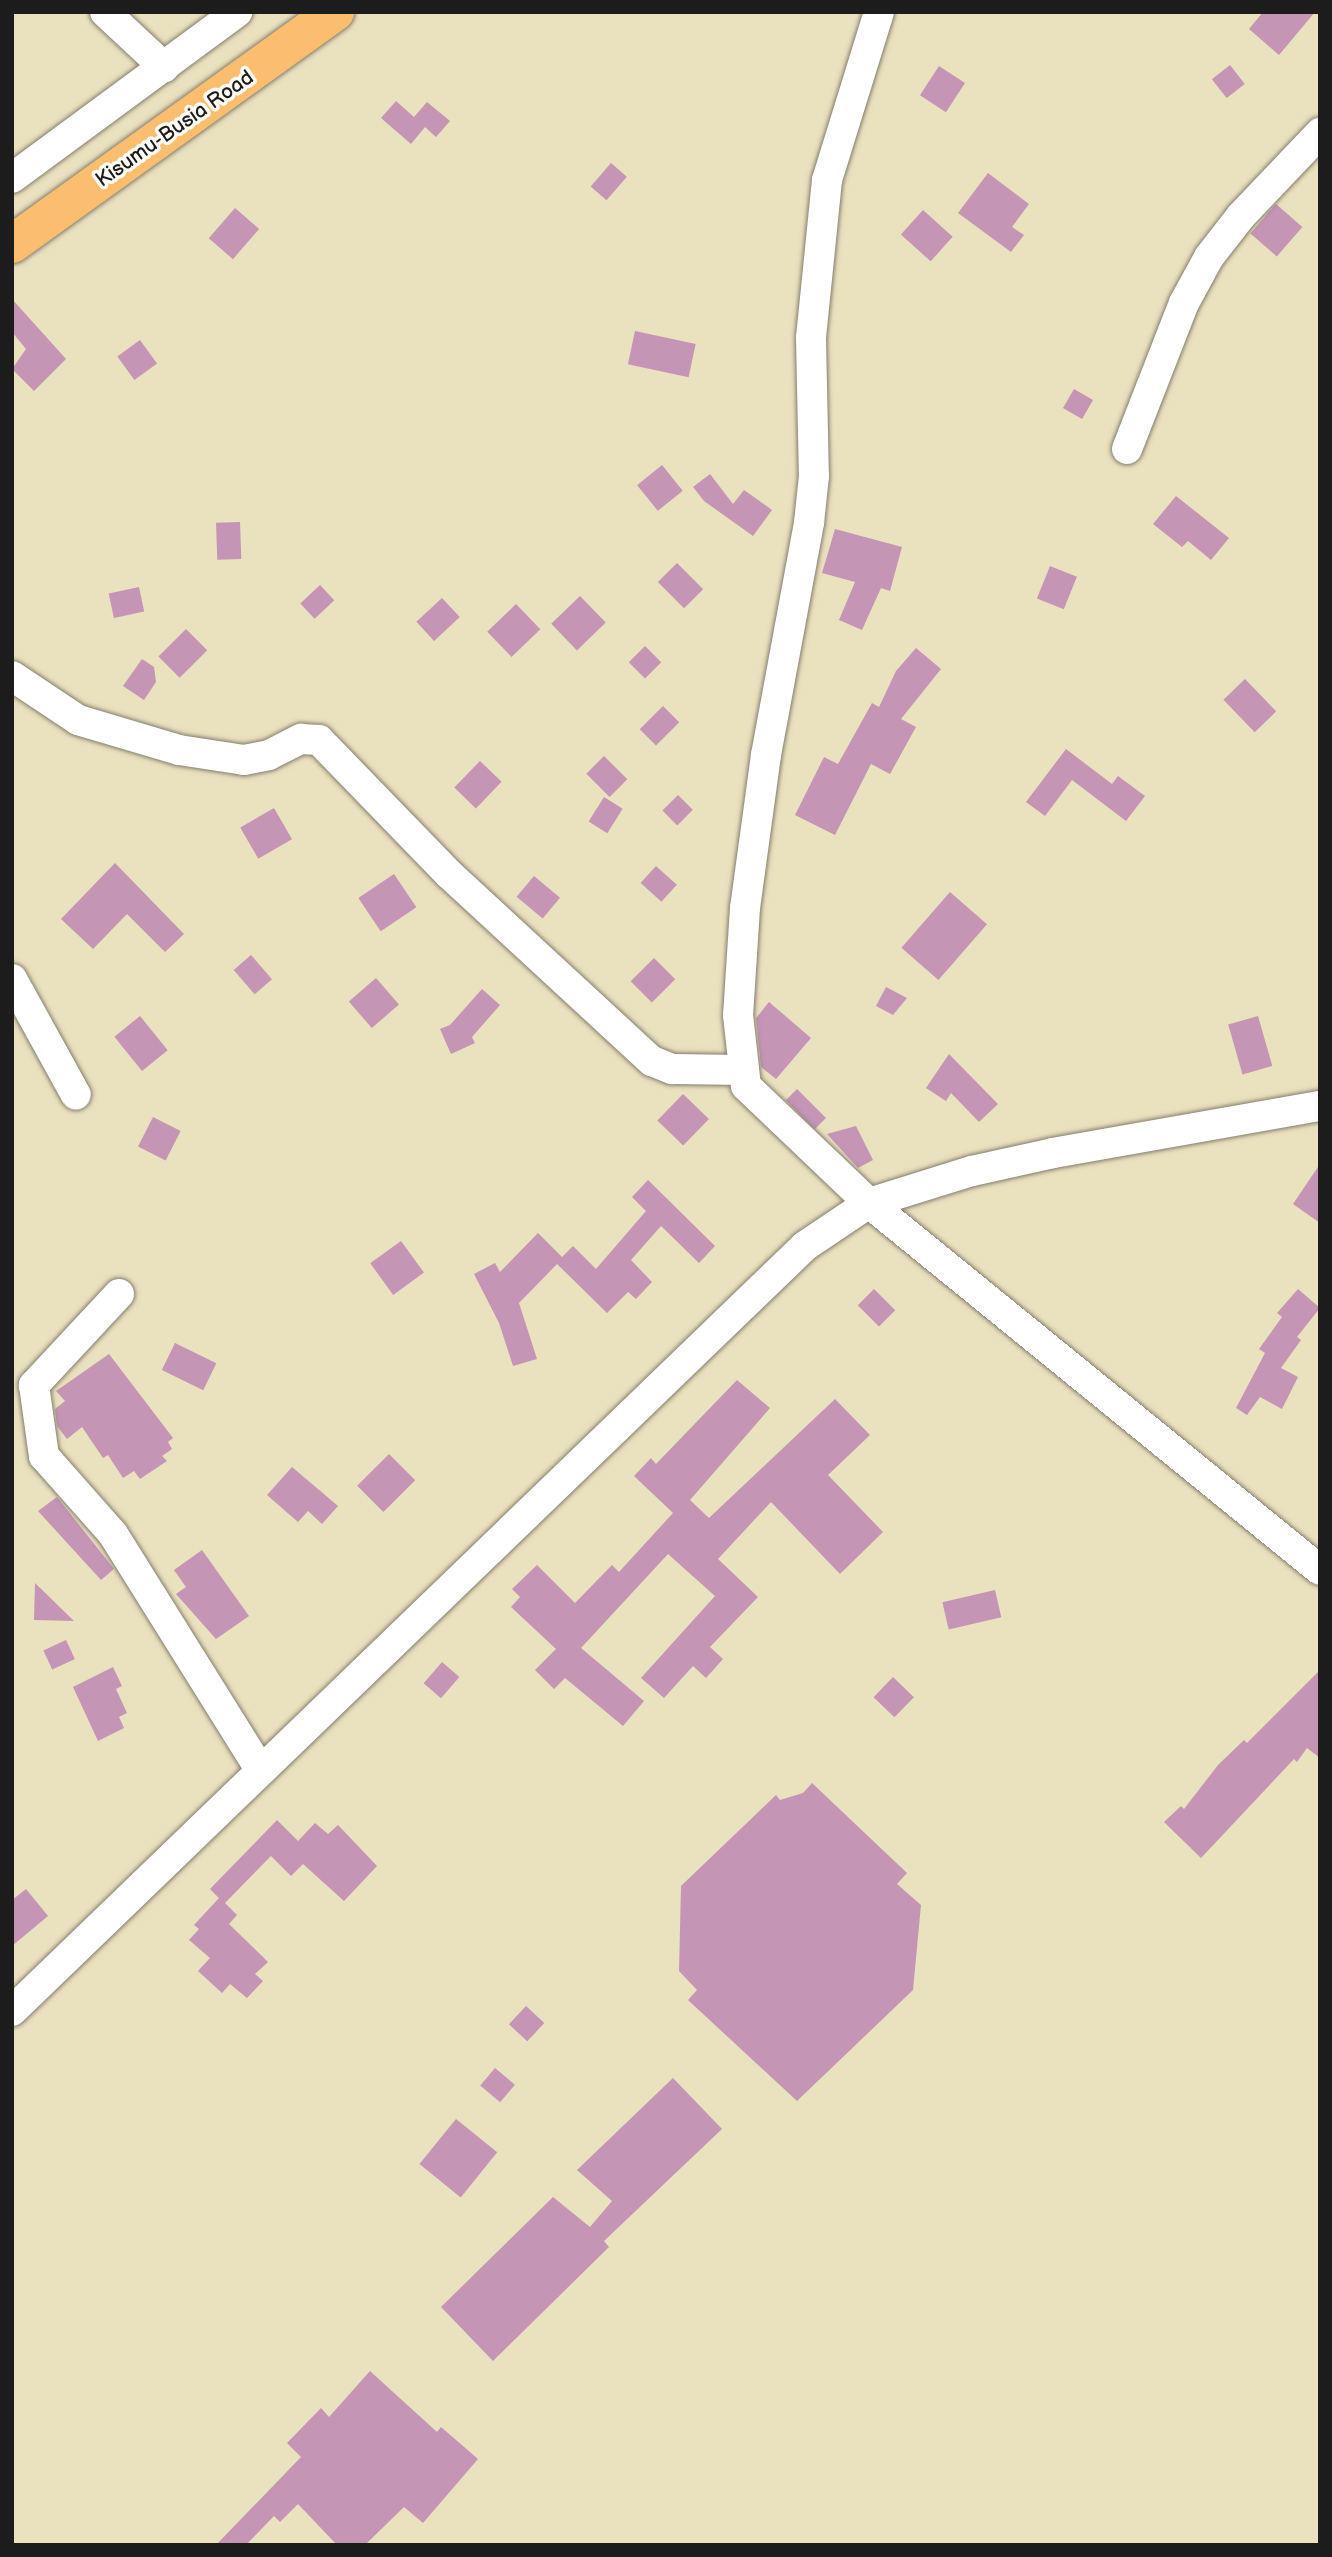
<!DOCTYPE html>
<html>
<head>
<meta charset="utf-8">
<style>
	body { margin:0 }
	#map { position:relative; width:1332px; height:2557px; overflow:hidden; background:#eae1bf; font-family:"Balsamiq Sans",sans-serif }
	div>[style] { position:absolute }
	.building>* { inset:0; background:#c495b5; transform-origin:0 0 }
	.roads { filter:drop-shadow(0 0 2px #837e6e) drop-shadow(0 0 2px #837e6e) }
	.minor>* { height:30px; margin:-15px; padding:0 15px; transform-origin:15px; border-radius:15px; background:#fff }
	.highway>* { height:38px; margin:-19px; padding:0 19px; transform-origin:19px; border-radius:19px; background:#fbbe6e }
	span { translate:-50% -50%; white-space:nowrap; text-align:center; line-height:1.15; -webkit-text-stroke:7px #fdfcf7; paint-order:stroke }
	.street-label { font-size:21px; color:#1c1c1c }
	.frame { position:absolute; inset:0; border:14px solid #1c1c1c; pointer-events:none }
</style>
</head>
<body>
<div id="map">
	<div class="building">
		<div style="clip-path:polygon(1263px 12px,1315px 12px,1279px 55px,1249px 29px)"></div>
		<div style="left:1230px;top:65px;width:24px;height:23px;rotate:52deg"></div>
		<div style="left:939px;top:66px;width:31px;height:35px;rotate:33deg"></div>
		<div style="clip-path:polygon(396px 101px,414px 117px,427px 102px,450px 121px,436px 137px,425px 127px,411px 144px,381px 118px)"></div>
		<div style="left:611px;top:163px;width:21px;height:31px;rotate:41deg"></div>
		<div style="clip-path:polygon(988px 173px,1029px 204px,1012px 227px,1024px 235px,1011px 252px,958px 213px)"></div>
		<div style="left:1276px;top:204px;width:35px;height:39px;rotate:41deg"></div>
		<div style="left:235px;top:208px;width:32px;height:40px;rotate:41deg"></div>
		<div style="left:923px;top:210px;width:40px;height:33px;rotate:42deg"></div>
		<div style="clip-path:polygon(12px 299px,66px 359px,34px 391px,12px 369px,26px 349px,12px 332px)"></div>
		<div style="left:635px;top:331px;width:62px;height:34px;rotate:12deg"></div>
		<div style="left:140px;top:340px;width:29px;height:28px;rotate:54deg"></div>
		<div style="left:1074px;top:389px;width:22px;height:22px;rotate:30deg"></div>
		<div style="left:662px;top:465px;width:33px;height:32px;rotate:51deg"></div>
		<div style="clip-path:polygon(710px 474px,733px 504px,744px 490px,772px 510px,753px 536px,704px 501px,693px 487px)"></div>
		<div style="clip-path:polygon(1176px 496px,1229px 538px,1211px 560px,1188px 541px,1182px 547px,1153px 524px)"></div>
		<div style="left:240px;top:522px;width:37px;height:24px;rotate:88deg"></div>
		<div style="clip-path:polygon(835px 529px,902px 547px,890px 591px,881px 588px,862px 630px,839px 620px,855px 582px,822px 573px)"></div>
		<div style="left:677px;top:563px;width:37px;height:27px;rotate:45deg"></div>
		<div style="left:1050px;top:566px;width:29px;height:35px;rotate:22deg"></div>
		<div style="left:320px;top:585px;width:21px;height:27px;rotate:47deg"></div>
		<div style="left:139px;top:587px;width:25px;height:31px;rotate:78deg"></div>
		<div style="left:580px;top:596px;width:37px;height:40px;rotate:46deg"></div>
		<div style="left:442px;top:598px;width:26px;height:35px;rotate:47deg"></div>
		<div style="left:516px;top:604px;width:35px;height:40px;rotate:46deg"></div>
		<div style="left:186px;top:629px;width:30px;height:39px;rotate:45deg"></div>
		<div style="left:645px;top:646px;width:23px;height:23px;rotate:45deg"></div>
		<div style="clip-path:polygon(916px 648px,941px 669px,901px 719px,916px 727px,890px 774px,871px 764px,835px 835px,795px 815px,824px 757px,838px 764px,872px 703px,879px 707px,896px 671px)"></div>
		<div style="clip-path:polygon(142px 659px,154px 667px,156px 682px,144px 700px,123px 686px)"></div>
		<div style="left:1245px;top:679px;width:45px;height:30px;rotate:46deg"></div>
		<div style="left:663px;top:706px;width:23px;height:33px;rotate:45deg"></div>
		<div style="clip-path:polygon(1066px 749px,1112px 784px,1118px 776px,1145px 796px,1126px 821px,1072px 780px,1045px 816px,1026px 802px)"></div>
		<div style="left:604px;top:756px;width:33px;height:25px;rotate:45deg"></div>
		<div style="left:480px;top:761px;width:30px;height:37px;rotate:44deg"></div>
		<div style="left:678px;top:795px;width:21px;height:22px;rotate:45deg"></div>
		<div style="left:604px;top:797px;width:22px;height:29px;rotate:32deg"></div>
		<div style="left:274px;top:808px;width:36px;height:39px;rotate:60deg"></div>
		<div style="clip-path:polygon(115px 863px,184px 934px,165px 952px,127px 914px,93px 949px,61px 919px)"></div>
		<div style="left:656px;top:866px;width:28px;height:23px;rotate:42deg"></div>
		<div style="left:394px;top:874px;width:40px;height:43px;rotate:56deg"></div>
		<div style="left:534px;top:876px;width:34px;height:27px;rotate:40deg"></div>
		<div style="left:950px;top:892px;width:49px;height:74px;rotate:41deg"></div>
		<div style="left:251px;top:955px;width:32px;height:23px;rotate:49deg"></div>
		<div style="left:654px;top:958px;width:30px;height:33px;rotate:45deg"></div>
		<div style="left:376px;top:978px;width:35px;height:36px;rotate:49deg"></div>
		<div style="clip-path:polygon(886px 987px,907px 998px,893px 1015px,876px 1006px)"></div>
		<div style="clip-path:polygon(482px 989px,500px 1005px,472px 1037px,475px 1043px,451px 1054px,440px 1029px,450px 1025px)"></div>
		<div style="clip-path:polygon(769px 1002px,811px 1038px,776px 1079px,761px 1067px,756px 1018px)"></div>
		<div style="left:140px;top:1016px;width:44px;height:33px;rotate:51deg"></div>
		<div style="left:1258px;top:1016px;width:52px;height:31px;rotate:74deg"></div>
		<div style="clip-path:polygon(949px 1054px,998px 1104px,979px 1122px,951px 1093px,946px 1101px,926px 1088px)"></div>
		<div style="left:797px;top:1089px;width:41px;height:16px;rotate:45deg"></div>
		<div style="left:683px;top:1094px;width:36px;height:37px;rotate:44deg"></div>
		<div style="left:153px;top:1117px;width:31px;height:33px;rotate:27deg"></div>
		<div style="clip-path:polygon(856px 1126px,873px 1160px,858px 1168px,827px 1134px)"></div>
		<div style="clip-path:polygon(1320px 1164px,1320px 1223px,1293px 1204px)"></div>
		<div style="clip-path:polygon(648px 1180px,715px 1246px,699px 1263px,661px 1226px,631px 1260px,652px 1282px,636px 1299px,628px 1292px,607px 1313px,557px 1264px,519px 1303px,537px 1359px,513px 1366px,499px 1323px,474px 1274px,495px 1263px,500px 1272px,538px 1233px,562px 1257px,573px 1246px,596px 1269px,646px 1211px,632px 1197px)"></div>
		<div style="left:401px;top:1241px;width:39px;height:38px;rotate:54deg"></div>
		<div style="left:874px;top:1289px;width:30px;height:23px;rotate:45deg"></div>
		<div style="clip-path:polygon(1298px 1289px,1320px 1308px,1297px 1337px,1301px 1340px,1281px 1368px,1298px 1377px,1282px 1409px,1260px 1397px,1247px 1415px,1236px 1408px,1265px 1353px,1259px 1349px,1282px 1317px,1277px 1313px)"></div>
		<div style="left:175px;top:1343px;width:46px;height:30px;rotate:26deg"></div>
		<div style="clip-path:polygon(109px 1354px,173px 1438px,168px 1442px,172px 1449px,162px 1456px,167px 1461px,140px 1479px,134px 1471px,123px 1478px,108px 1455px,103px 1458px,82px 1427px,67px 1439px,57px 1426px,55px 1409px,65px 1401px,56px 1391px)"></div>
		<div style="clip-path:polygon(737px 1380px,770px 1408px,690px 1500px,709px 1518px,835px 1399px,870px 1435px,828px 1475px,883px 1532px,840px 1574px,771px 1502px,718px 1559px,758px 1597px,710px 1647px,723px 1659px,706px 1678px,693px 1666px,664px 1698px,641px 1678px,715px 1596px,668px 1554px,581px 1648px,644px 1701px,623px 1726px,565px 1678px,554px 1689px,535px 1670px,556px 1649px,511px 1607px,520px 1597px,512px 1589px,537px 1565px,575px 1603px,612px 1565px,619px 1572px,673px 1513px,634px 1476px,651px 1458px,656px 1464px)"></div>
		<div style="left:389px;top:1454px;width:37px;height:45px;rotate:45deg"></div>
		<div style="clip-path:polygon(292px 1467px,338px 1506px,322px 1524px,308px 1511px,298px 1522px,267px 1495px)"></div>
		<div style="clip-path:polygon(57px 1497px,114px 1569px,101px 1580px,38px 1511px)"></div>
		<div style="clip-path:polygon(202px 1550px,249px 1616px,216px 1639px,176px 1594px,186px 1587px,174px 1570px)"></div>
		<div style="clip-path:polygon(35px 1583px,74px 1621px,34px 1620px)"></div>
		<div style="left:995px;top:1590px;width:28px;height:54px;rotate:77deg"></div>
		<div style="left:66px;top:1640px;width:21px;height:25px;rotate:65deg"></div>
		<div style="left:442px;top:1662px;width:23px;height:28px;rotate:41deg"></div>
		<div style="clip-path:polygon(113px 1667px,122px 1686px,116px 1689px,127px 1713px,119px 1717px,124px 1728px,98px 1741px,73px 1687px)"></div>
		<div style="clip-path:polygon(1320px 1670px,1320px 1758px,1307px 1748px,1297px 1762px,1294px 1759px,1201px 1858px,1164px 1822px,1181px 1806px,1184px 1809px,1218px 1765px,1244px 1740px,1247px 1743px)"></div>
		<div style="left:893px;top:1677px;width:29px;height:28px;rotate:44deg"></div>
		<div style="clip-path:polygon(812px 1783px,907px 1873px,897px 1884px,921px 1905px,913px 1990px,797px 2101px,688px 2000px,697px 1990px,679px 1971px,681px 1886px,776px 1795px,780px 1800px,803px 1793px)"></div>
		<div style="clip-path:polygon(277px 1820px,298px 1841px,315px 1823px,328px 1834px,338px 1825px,377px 1866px,344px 1901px,303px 1864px,291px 1876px,271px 1856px,225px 1903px,237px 1915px,229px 1924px,268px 1962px,255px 1974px,263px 1981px,247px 1998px,230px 1984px,222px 1993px,198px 1971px,210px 1958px,189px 1940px,199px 1929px,194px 1925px,219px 1898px,210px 1889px)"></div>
		<div style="clip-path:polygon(26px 1889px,48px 1916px,12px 1946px,12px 1900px)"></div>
		<div style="left:526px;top:2006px;width:25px;height:25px;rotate:43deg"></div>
		<div style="left:495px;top:2068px;width:26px;height:23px;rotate:40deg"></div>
		<div style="clip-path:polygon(673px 2078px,722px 2129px,604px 2241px,609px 2247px,493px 2361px,441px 2307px,553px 2197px,590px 2227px,612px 2201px,577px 2170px)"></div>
		<div style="left:456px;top:2119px;width:53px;height:58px;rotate:39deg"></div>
		<div style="clip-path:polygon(370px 2371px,437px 2432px,441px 2427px,478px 2459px,423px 2523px,404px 2507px,365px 2545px,337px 2545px,298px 2504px,280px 2522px,274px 2516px,246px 2545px,216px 2545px,301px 2457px,287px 2443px,321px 2408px,329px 2417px)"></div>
	</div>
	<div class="roads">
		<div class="minor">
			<div style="left:105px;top:12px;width:81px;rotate:43deg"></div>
			<div style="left:879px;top:12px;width:176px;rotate:107.2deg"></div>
			<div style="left:827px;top:180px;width:159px;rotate:95.8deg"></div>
			<div style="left:811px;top:338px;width:138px;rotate:88.8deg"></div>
			<div style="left:814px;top:476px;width:47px;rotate:96.1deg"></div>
			<div style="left:809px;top:523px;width:236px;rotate:100.5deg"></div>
			<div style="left:766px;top:755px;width:154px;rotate:97.8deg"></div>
			<div style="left:745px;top:908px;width:107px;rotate:93.7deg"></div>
			<div style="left:738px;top:1015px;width:71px;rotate:83.6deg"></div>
			<div style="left:746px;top:1086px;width:170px;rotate:43.6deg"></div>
			<div style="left:869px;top:1203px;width:581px;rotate:39.14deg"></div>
			<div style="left:12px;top:178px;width:280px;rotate:-36.4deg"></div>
			<div style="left:1127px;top:449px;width:157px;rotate:-68.7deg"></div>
			<div style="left:1184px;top:303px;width:52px;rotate:-61.5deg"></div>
			<div style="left:1209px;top:257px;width:52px;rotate:-52deg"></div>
			<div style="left:1241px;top:216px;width:115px;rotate:-46.4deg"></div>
			<div style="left:12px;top:676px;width:79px;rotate:33.7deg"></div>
			<div style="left:78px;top:720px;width:105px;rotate:16.5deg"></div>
			<div style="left:179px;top:750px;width:66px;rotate:8.7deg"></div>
			<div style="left:244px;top:760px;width:25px;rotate:-11deg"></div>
			<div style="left:269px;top:755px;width:36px;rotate:-27deg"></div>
			<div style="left:301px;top:739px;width:18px;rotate:3deg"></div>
			<div style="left:319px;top:740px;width:187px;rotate:45.9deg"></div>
			<div style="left:449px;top:874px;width:276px;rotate:42.7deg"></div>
			<div style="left:652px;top:1061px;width:22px;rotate:22deg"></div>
			<div style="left:672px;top:1069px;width:72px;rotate:0.8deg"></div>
			<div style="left:12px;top:979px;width:132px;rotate:61.1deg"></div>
			<div style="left:119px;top:1294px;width:125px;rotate:133deg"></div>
			<div style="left:34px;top:1385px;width:72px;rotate:82deg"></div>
			<div style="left:44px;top:1456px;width:104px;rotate:48.5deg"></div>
			<div style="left:113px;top:1534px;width:279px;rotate:58deg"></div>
			<div style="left:12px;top:2011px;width:1102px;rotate:-43.97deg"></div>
			<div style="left:805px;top:1246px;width:77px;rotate:-33.9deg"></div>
			<div style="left:869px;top:1203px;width:108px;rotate:-17.3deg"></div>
			<div style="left:972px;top:1171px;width:83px;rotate:-12.5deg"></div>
			<div style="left:1053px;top:1153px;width:271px;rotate:-10deg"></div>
		</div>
		<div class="highway">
			<div style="left:12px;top:244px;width:398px;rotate:-35.7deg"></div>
		</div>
	</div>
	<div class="street-label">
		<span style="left:175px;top:129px;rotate:-35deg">Kisumu-Busia Road</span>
	</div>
	<div class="frame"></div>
</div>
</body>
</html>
